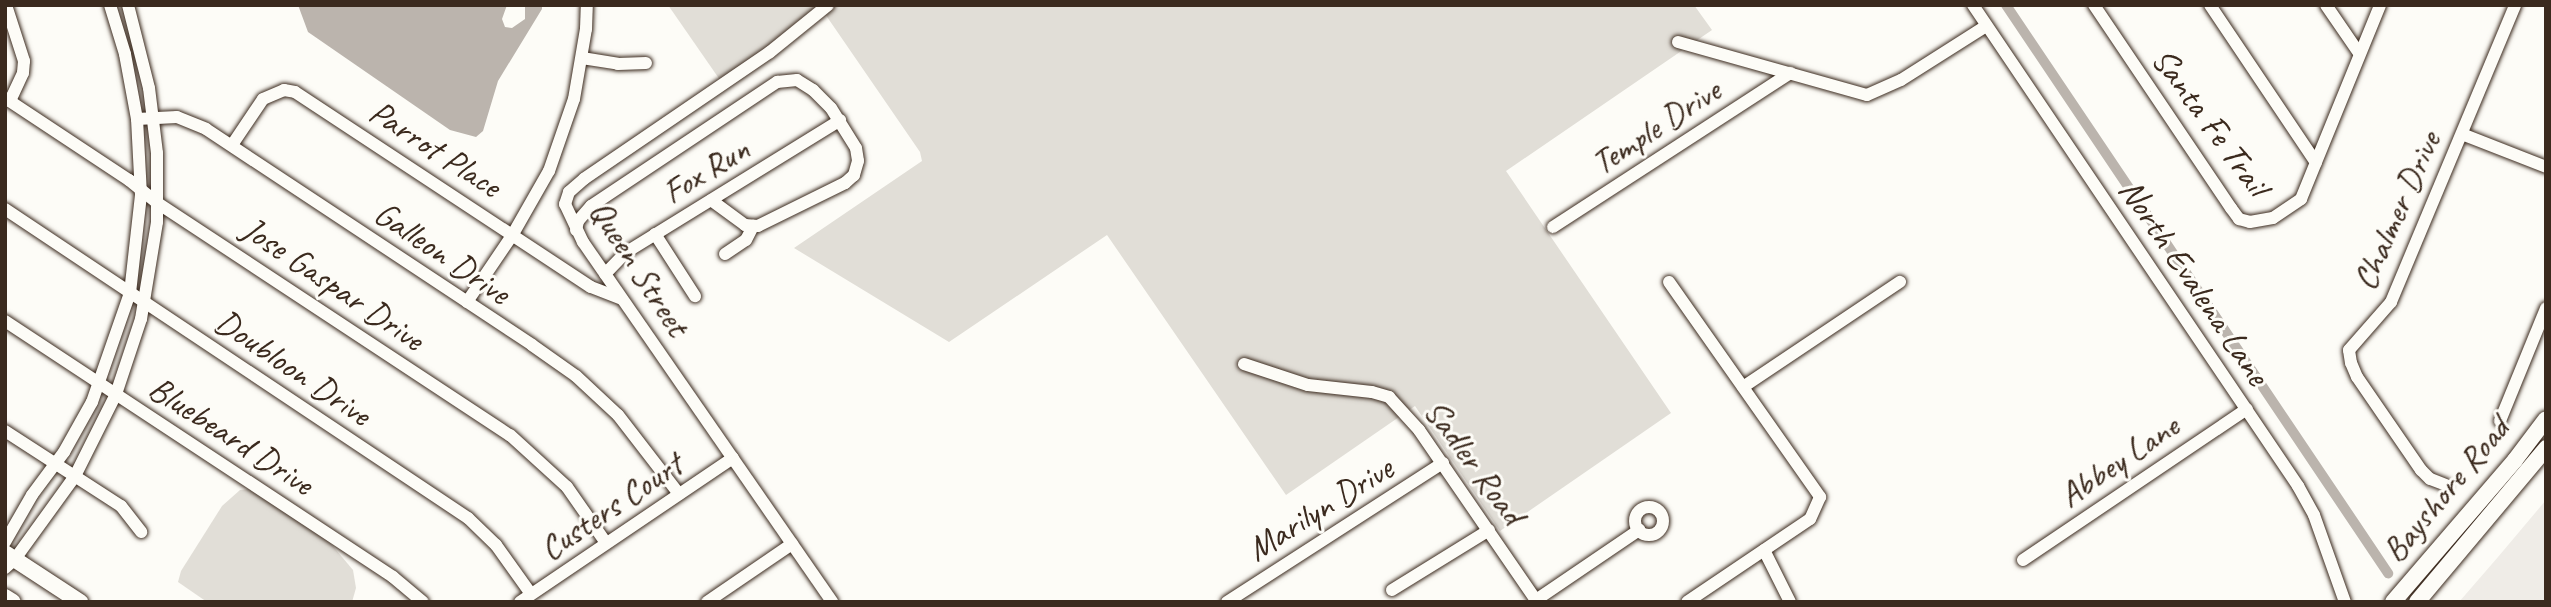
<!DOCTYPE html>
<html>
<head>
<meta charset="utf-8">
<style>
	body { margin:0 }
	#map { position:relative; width:2551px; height:607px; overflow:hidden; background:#fdfcf7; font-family:Caveat,sans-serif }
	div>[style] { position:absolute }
	.built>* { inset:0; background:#efece7 }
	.green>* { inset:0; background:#e1ded7 }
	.water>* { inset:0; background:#bbb4ad }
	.canal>* { height:10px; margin:-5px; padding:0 5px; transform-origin:5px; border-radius:5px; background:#bbb4ad }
	.roads { filter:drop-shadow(0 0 2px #3b2a1e) drop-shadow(0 0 2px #3b2a1e) }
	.minor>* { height:12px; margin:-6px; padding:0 6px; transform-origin:6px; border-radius:6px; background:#fdfcf7 }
	.minor>.ring { margin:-6px; padding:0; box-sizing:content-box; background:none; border:12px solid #fdfcf7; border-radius:50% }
	.major>* { height:16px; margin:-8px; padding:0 8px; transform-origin:8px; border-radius:8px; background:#fdfcf7 }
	span { translate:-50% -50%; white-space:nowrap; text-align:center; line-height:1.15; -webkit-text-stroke:6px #fdfcf7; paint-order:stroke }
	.street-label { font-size:35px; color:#3b2a1e }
	.frame { position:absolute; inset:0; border:7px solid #3b2a1e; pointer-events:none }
</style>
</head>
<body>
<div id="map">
	<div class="built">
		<div style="clip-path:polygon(2546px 500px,2546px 602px,2459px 602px,2498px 557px)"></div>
	</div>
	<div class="green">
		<div style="clip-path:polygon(668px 5px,815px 5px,818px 10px,720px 80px)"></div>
		<div style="clip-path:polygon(832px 5px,1694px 5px,1712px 30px,1506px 171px,1671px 413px,1500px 531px,1415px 406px,1286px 495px,1107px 235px,949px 342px,794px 248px,922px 161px,920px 152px,823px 11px)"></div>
		<div style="clip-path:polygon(250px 489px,321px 532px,353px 570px,356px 588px,352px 602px,207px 602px,178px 582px,181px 571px,222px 506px,240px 490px)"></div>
	</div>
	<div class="water">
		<div style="clip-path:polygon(298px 5px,507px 5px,502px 19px,505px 27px,512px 28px,525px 19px,525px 5px,542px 5px,542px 9px,498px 81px,483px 131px,476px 137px,450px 130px,308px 32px)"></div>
	</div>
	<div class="canal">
		<div style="left:2006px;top:5px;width:685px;rotate:56.08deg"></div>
	</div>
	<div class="roads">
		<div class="minor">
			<div style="left:6px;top:5px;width:59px;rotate:72.2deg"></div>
			<div style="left:24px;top:61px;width:12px;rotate:95deg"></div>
			<div style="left:23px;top:73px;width:31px;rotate:115deg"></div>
			<div style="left:828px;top:5px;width:75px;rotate:141deg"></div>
			<div style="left:770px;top:52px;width:225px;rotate:145.7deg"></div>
			<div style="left:584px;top:179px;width:20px;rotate:139deg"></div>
			<div style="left:569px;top:192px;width:13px;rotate:108deg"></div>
			<div style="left:565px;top:204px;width:42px;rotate:64.7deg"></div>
			<div style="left:583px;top:242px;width:438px;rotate:55.3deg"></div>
			<div style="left:1973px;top:5px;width:581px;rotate:55.95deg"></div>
			<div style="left:2298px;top:486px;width:33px;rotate:61deg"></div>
			<div style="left:2314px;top:515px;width:92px;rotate:70.4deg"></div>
			<div style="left:2094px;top:5px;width:245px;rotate:56deg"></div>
			<div style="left:2231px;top:208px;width:14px;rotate:54deg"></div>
			<div style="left:2239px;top:219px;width:11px;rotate:15deg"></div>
			<div style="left:2250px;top:222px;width:23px;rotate:-10deg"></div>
			<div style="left:2273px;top:218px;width:34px;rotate:-34deg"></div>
			<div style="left:2301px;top:199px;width:209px;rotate:-67.8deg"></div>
			<div style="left:2210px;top:5px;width:190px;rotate:56.1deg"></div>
			<div style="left:2326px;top:5px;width:58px;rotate:55.5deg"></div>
			<div style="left:1678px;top:42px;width:196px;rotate:15.7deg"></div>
			<div style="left:1867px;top:95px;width:37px;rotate:-24deg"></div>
			<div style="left:1901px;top:80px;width:101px;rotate:-32.4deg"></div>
			<div style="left:582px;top:58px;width:36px;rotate:9deg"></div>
			<div style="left:618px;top:64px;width:28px;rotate:-2deg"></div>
			<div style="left:5px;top:98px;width:149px;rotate:33.5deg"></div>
			<div style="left:129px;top:180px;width:35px;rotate:39deg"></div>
			<div style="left:156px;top:202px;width:424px;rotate:33.4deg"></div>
			<div style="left:510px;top:435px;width:77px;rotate:42.4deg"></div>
			<div style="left:567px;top:487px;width:68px;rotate:55.1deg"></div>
			<div style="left:137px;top:119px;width:40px;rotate:-2.9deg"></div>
			<div style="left:177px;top:117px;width:31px;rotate:22deg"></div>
			<div style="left:206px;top:129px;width:391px;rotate:33.5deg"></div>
			<div style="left:532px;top:345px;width:54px;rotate:35.2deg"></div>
			<div style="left:576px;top:376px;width:57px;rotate:42.9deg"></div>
			<div style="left:618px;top:415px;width:100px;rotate:52.3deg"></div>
			<div style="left:2462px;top:134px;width:90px;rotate:21.4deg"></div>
			<div style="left:232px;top:145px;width:55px;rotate:-56deg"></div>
			<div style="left:263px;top:99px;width:23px;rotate:-23deg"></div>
			<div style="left:284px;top:90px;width:11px;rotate:10deg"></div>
			<div style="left:295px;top:92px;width:354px;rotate:33.4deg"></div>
			<div style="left:591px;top:287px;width:33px;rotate:21deg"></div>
			<div style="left:5px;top:209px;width:557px;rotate:33.72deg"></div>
			<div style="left:468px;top:518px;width:39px;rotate:44deg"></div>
			<div style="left:496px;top:545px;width:60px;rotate:54.5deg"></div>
			<div style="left:1553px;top:227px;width:283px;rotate:-33deg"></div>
			<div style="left:576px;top:230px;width:9px;rotate:-77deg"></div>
			<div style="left:578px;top:221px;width:20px;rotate:-49deg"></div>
			<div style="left:591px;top:206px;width:224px;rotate:-33.7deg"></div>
			<div style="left:777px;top:82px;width:20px;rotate:-6deg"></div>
			<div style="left:797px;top:80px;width:19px;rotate:32deg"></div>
			<div style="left:813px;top:90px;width:25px;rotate:45deg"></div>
			<div style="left:831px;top:108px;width:47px;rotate:58deg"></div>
			<div style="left:856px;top:148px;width:13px;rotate:81deg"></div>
			<div style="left:858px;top:161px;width:15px;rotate:106deg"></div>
			<div style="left:854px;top:175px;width:12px;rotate:138deg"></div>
			<div style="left:845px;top:183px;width:97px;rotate:153.7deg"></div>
			<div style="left:758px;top:226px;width:13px;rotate:-176deg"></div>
			<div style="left:745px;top:225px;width:42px;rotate:-143.7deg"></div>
			<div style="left:655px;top:234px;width:74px;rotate:57.2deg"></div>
			<div style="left:725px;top:254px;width:25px;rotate:-34deg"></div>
			<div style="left:746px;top:240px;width:16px;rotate:-63deg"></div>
			<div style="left:605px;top:274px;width:29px;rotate:-46deg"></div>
			<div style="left:625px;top:253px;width:253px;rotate:-31.7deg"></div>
			<div style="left:1669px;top:282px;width:263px;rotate:54.9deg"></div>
			<div style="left:1820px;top:497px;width:24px;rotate:114deg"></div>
			<div style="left:1810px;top:519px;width:148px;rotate:146deg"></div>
			<div style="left:467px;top:302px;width:82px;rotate:-55.9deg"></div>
			<div style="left:513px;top:234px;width:73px;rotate:-60.3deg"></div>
			<div style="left:549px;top:171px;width:76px;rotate:-70.9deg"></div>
			<div style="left:574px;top:99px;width:71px;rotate:-80.3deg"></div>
			<div style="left:586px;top:29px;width:24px;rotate:-88deg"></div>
			<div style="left:5px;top:321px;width:465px;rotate:33.4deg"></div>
			<div style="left:393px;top:577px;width:39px;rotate:40deg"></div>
			<div style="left:1244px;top:364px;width:67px;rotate:18.2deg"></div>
			<div style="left:1308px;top:385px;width:64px;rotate:6.2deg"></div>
			<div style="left:1372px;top:392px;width:18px;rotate:16deg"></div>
			<div style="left:1389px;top:397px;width:45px;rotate:47.7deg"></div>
			<div style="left:1419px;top:430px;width:209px;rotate:55.5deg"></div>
			<div style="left:1743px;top:387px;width:189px;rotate:-33.8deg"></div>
			<div style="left:2500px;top:421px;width:122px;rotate:-67.8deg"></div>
			<div style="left:5px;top:431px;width:138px;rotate:32.9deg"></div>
			<div style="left:121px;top:506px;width:33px;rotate:52deg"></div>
			<div style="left:2446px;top:485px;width:17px;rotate:-159deg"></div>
			<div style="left:2430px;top:479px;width:13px;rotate:-135deg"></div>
			<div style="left:2421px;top:470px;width:113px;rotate:-124.5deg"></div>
			<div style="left:2357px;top:377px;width:15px;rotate:-113deg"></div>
			<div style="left:2351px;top:363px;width:13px;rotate:-99deg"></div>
			<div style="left:2349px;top:350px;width:64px;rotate:-48.8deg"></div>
			<div style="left:2391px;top:302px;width:322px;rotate:-67.3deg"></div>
			<div class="ring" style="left:1635px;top:507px;width:16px;height:16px"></div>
			<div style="left:5px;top:542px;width:54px;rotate:-60.1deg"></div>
			<div style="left:32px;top:495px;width:54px;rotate:-53.3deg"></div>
			<div style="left:64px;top:452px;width:57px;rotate:-60.8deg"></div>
			<div style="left:92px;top:402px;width:115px;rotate:-70.8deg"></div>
			<div style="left:130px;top:293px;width:99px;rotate:-83.6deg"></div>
			<div style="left:141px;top:195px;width:76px;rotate:-93deg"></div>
			<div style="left:137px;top:119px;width:66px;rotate:-100.5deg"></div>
			<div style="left:125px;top:54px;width:51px;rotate:-107deg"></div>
			<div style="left:1764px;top:550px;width:58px;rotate:63.4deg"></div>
			<div style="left:2023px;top:560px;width:270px;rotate:-34deg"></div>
			<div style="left:5px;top:568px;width:13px;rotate:-42deg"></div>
			<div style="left:15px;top:559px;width:102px;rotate:-54.1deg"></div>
			<div style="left:75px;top:476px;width:92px;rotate:-63.4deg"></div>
			<div style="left:116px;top:394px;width:79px;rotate:-71.6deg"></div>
			<div style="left:141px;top:319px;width:98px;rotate:-80.6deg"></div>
			<div style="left:157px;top:222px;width:69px;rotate:-90deg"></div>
			<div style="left:157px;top:153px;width:65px;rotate:-97deg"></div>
			<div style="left:149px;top:88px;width:86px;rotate:-104.2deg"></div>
			<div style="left:1392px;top:590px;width:114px;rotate:-31.7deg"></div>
			<div style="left:1536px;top:600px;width:125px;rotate:-34.2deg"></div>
			<div style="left:520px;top:602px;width:257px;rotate:-34.1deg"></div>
			<div style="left:707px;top:602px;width:103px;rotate:-34.3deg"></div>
			<div style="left:1227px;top:602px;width:257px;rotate:-32.8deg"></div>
		</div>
		<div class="major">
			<div style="left:5px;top:553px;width:90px;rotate:33.2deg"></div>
			<div style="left:5px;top:597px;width:9px;rotate:32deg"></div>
			<div style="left:2393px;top:602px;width:187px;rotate:-49.3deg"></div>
			<div style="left:2515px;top:460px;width:51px;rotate:-52.9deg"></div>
			<div style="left:2417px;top:602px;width:201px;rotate:-50deg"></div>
		</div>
	</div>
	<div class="street-label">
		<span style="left:2210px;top:122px;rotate:54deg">Santa Fe Trail</span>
		<span style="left:1656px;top:127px;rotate:-33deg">Temple Drive</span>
		<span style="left:435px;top:149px;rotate:33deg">Parrot Place</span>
		<span style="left:706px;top:171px;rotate:-31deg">Fox Run</span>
		<span style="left:2397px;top:211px;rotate:-66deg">Chalmer Drive</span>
		<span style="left:442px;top:253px;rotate:34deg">Galleon Drive</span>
		<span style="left:639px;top:268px;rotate:57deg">Queen Street</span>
		<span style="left:2194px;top:282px;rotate:56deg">North Evalena Lane</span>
		<span style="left:333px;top:284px;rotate:34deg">Jose Gaspar Drive</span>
		<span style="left:293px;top:368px;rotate:34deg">Doubloon Drive</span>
		<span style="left:231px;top:436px;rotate:33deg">Bluebeard Drive</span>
		<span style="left:2119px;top:461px;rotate:-34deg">Abbey Lane</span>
		<span style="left:1474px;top:462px;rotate:54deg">Sadler Road</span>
		<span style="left:2446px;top:490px;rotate:-50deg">Bayshore Road</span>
		<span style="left:611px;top:507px;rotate:-34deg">Custers Court</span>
		<span style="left:1320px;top:509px;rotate:-32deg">Marilyn Drive</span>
	</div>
	<div class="frame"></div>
</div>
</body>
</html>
